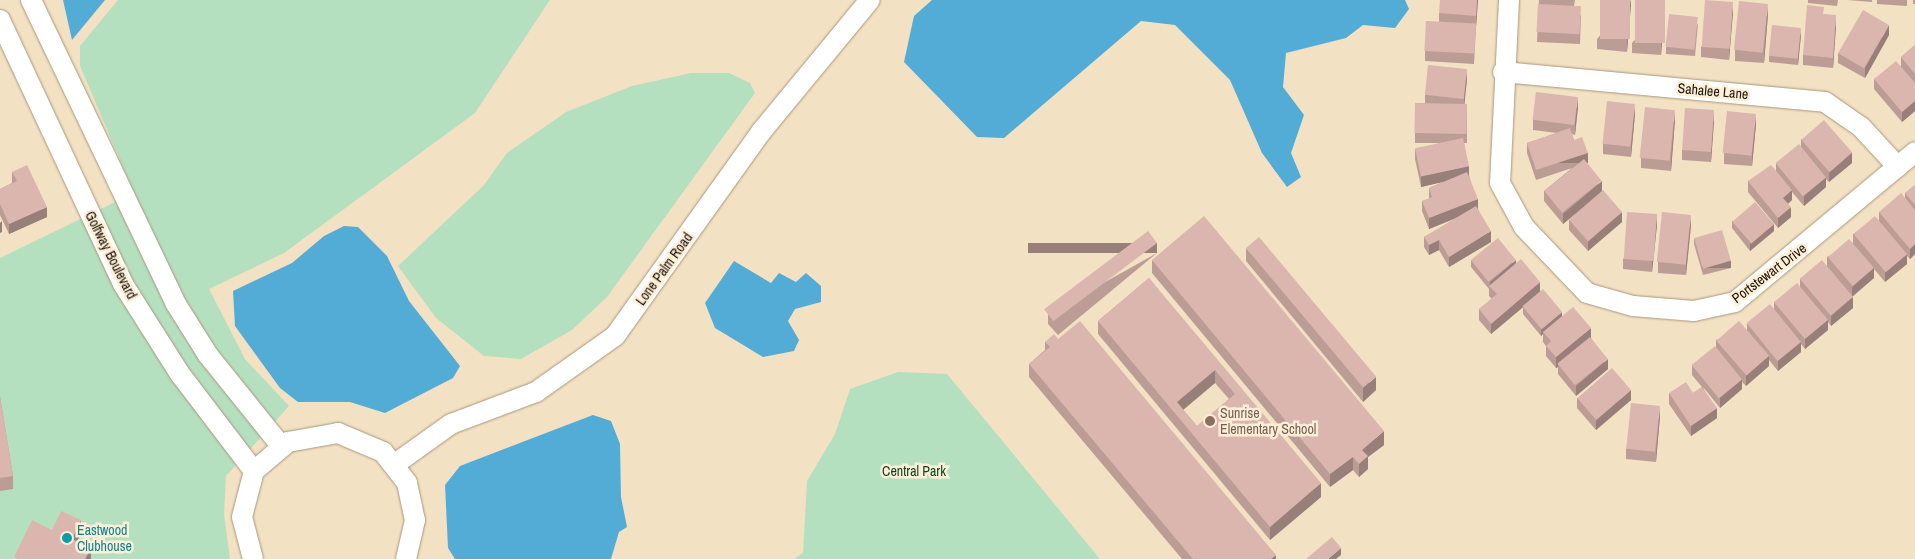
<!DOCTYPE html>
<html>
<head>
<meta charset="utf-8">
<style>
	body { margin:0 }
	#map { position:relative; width:1915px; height:559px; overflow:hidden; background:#f3e1c3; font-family:"Archivo Narrow",sans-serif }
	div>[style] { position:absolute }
	.green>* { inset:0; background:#b5e0bf }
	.water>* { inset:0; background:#53acd6 }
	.roads { filter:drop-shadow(0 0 1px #a9977c) drop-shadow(0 0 1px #a9977c) }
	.minor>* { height:20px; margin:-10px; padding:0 10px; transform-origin:10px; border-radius:10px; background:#fff }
	.wall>* { inset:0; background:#bc9d96; transform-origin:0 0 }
	.shaded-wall>* { inset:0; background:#997f7a; transform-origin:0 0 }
	.building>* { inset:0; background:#dbb6af; transform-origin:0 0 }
	.dots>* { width:14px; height:14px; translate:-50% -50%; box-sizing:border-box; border:2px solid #fdeed7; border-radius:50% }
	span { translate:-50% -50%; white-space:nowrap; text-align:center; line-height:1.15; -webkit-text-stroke:5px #fdeed7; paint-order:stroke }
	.street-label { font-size:14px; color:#1b150a }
	.education-label { font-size:14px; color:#785e54 }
	.left { translate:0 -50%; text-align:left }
	.park-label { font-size:14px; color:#063f1e }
	.culture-label { font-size:14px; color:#0d838f }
</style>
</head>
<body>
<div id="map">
	<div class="green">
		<div style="clip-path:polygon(118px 0,550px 0,475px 113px,284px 253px,209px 289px,245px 359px,289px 406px,226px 476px,224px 514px,230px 559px,0 559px,0 258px,134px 193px,80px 66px,80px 46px)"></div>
		<div style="clip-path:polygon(691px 73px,729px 73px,750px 83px,755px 93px,607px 297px,572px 330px,521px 359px,484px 356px,436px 318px,398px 266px,484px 185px,507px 153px,566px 112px,632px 86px)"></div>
		<div style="clip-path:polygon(898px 372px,947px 374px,1100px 559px,794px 559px,803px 553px,807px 481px,835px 434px,850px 389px)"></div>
	</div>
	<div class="water">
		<div style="clip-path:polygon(63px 0,105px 0,72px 40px)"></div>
		<div style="clip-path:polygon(932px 0,1405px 0,1409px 9px,1395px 28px,1363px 25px,1346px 38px,1286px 53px,1283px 87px,1304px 115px,1291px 153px,1301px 177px,1287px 187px,1262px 153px,1230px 80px,1175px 25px,1141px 21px,1004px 138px,977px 137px,904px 62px,914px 16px)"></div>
		<div style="clip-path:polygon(344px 226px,358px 227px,387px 256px,409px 301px,460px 366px,453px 378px,385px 413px,350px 402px,298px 402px,280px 388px,235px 326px,233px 291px,292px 263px,324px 236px)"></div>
		<div style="clip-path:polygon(734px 261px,771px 283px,779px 273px,796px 282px,806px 273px,821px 286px,821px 302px,795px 309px,788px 321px,799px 340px,794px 351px,763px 357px,715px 328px,705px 303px)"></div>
		<div style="clip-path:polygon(593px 415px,611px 421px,620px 444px,621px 497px,627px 527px,619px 532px,611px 559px,455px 559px,448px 548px,445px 485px,460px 466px)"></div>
	</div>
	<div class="roads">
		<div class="minor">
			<div style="left:31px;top:0;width:337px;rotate:64.5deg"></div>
			<div style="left:176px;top:304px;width:60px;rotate:57.9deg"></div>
			<div style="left:208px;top:355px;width:118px;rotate:51.2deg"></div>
			<div style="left:1509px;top:0;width:183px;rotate:92.8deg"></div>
			<div style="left:1500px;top:183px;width:50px;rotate:61.4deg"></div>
			<div style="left:1524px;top:227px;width:91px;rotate:46.3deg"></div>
			<div style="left:1587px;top:293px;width:48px;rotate:15.8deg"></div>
			<div style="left:1633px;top:306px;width:61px;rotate:4.7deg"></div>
			<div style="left:1694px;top:311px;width:42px;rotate:-12.4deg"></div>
			<div style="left:1735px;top:302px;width:234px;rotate:-39.8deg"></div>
			<div style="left:0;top:20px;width:291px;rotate:65deg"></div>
			<div style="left:123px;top:284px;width:107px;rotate:57.7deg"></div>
			<div style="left:180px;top:374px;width:122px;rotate:52.7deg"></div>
			<div style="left:1503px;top:72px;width:323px;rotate:5.3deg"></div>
			<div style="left:1825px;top:102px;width:44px;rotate:34.8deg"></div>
			<div style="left:1861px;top:127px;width:54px;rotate:47.2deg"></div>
			<div style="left:395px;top:464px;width:69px;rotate:-35.5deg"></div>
			<div style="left:451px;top:424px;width:91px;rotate:-20.6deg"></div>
			<div style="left:536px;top:392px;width:97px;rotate:-35.3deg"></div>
			<div style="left:615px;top:336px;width:251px;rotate:-54.4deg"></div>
			<div style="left:761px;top:132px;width:171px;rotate:-50.5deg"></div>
			<div style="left:253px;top:559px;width:43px;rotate:-104.7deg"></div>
			<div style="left:242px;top:517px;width:48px;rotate:-75.4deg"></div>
			<div style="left:254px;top:471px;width:45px;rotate:-40.5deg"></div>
			<div style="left:288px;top:442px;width:51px;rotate:-10.2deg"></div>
			<div style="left:338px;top:433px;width:49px;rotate:22.9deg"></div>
			<div style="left:383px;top:452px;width:39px;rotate:52deg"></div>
			<div style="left:407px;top:483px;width:38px;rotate:78deg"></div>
			<div style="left:415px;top:520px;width:40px;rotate:103deg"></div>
		</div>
	</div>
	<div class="wall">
		<div style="clip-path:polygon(1478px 0,1476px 27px,1474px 64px,1425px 61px,1425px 51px,1439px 22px,1439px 13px)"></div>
		<div style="clip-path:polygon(1539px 0,1575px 0,1574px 6px,1581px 16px,1580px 44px,1537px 42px)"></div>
		<div style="clip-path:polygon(1631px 0,1627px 52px,1597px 49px,1597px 39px)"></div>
		<div style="clip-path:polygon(1808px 0,1838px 0,1837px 6px,1808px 3px)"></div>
		<div style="clip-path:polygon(1847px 0,1872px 0,1872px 2px)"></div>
		<div style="clip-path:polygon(1877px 0,1907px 0,1907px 6px,1877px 4px)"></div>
		<div style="left:1913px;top:0;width:2px;height:4px"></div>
		<div style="clip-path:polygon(1665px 7px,1661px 55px,1632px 53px,1632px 43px)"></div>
		<div style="clip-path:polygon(1733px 12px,1729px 60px,1701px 57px,1701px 47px)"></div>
		<div style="clip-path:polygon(1768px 14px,1764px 63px,1735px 61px,1735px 50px)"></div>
		<div style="clip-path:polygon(1824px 14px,1836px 26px,1833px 68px,1803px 65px,1803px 55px)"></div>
		<div style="clip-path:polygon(1698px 24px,1695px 56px,1666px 54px,1666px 47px)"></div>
		<div style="clip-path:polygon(1801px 35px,1798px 65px,1769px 62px,1769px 56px)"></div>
		<div style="clip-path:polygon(1889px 35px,1865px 78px,1838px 63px,1838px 53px)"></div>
		<div style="clip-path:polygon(1915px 45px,1915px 111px,1902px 122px,1874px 89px,1874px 79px,1901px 66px,1901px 57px)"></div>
		<div style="clip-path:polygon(1467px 79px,1464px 104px,1467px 104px,1467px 143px,1464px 143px,1469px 175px,1478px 209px,1491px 242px,1449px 267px,1439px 250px,1429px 255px,1424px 247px,1424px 237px,1459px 217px,1429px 229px,1422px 211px,1422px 201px,1429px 199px,1429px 188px,1445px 181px,1421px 187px,1415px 159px,1415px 149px,1442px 143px,1415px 143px,1415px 103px,1425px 103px,1425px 95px)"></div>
		<div style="clip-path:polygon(1578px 107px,1575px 135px,1572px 134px,1574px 140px,1602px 191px,1622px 222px,1588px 251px,1569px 230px,1569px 220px,1588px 203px,1563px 224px,1544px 201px,1544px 191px,1572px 168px,1536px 180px,1527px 153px,1527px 143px,1557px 133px,1533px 130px,1533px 120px)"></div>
		<div style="clip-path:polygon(1635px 114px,1631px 157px,1603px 154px,1603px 144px)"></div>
		<div style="clip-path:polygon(1675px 120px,1671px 171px,1641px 168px,1641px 158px)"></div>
		<div style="clip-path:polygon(1714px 121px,1711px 162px,1682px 160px,1682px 150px)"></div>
		<div style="clip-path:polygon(1756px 124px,1752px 166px,1724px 164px,1724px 153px)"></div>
		<div style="clip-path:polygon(1801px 139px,1852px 163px,1829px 182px,1826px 179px,1826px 187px,1804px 206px,1792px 192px,1792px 200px,1788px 204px,1791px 217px,1778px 228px,1748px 192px,1748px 181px,1776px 171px,1776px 163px,1801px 147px)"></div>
		<div style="clip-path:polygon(12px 172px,47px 217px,9px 234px,0 215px,0 189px,12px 183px)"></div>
		<div style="clip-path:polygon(1915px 185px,1915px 254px,1910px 259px,1907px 256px,1907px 264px,1885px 282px,1874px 269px,1874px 278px,1852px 296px,1853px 308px,1831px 326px,1828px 322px,1828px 330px,1805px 349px,1801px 344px,1801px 352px,1778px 371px,1769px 360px,1769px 366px,1746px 386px,1742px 382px,1742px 389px,1720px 408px,1703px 387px,1717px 418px,1691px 436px,1669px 404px,1669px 393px,1693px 393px,1702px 387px,1692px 375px,1692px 365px,1716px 347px,1716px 340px,1747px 330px,1747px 324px,1774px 309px,1774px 302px,1800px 287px,1800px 279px,1827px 266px,1827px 257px,1853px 243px,1853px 234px,1879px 220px,1879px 212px,1905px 198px,1905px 193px)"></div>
		<div style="clip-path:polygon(1732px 221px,1774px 231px,1750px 251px,1732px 228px)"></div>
		<div style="clip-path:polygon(1657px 225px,1652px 272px,1623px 269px,1623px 259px)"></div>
		<div style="clip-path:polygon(1691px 225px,1686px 275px,1658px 273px,1658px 262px)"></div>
		<div style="clip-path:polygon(1694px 238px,1731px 268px,1703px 275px,1694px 244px)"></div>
		<div style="clip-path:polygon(1246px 248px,1376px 390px,1363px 402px,1246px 261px)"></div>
		<div style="clip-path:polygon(1157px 253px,1058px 335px,1048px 324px,1048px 314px)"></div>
		<div style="clip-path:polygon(1152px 260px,1384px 445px,1368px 457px,1368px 469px,1359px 477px,1353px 470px,1330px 487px,1152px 273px)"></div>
		<div style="clip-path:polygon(1471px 260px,1516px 263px,1562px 316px,1591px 338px,1608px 369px,1576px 396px,1558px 374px,1558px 367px,1556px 368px,1546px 356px,1546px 346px,1543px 342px,1543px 334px,1541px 336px,1523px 314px,1523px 307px,1491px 334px,1479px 320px,1479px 309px,1492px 299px,1489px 296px,1489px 289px,1471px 267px)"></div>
		<div style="clip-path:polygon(evenodd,1149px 278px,1321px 497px,1270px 540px,1098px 334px,1098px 321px,1149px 278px,1215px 383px,1229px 399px,1197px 426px,1183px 410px,1215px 383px)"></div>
		<div style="clip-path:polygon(1058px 339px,1276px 559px,1182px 559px,1029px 377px,1029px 364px,1045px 350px,1045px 342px)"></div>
		<div style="clip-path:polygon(0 396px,13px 476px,13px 489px,0 491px)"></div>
		<div style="clip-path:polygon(1577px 398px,1631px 400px,1596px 430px,1577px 408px)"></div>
		<div style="clip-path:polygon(1660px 416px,1656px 462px,1626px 459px,1626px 449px)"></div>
	</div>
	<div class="shaded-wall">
		<div style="clip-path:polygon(1477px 0,1478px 0,1476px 27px,1476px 16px)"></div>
		<div style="clip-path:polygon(1630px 0,1631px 5px,1627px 52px,1627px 42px)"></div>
		<div style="clip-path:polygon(1665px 0,1665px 7px,1661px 55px,1661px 45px)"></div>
		<div style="clip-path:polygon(1733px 2px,1733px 12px,1729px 60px,1729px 50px)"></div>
		<div style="clip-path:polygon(1768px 4px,1768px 14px,1764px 63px,1764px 53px)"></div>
		<div style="clip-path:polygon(1836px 15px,1836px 26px,1833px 68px,1833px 58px)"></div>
		<div style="clip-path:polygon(1889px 25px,1889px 35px,1865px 78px,1865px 68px)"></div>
		<div style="clip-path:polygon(1801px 28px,1801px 35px,1798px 65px,1798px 58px)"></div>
		<div style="clip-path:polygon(1467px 69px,1467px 79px,1464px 109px,1464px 99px)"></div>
		<div style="clip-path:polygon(1578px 97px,1578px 107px,1575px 135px,1575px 124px)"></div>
		<div style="clip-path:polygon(1915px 101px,1915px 111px,1902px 122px,1902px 112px)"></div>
		<div style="clip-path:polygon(1635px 104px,1635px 114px,1631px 157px,1631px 147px)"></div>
		<div style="clip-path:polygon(1675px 110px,1675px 120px,1671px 171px,1671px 160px)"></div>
		<div style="clip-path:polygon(1714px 110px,1714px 121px,1711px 162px,1711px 152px)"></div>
		<div style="clip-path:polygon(1756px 114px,1756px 124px,1752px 166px,1752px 156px)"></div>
		<div style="clip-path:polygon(1852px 152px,1852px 163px,1829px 182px,1829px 171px)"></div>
		<div style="left:1588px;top:153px;width:10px;height:55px;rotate:90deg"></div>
		<div style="clip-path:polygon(1469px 166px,1469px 176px,1421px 187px,1421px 176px)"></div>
		<div style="clip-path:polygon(1826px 177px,1826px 187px,1804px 206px,1804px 196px)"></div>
		<div style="clip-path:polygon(1602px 181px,1602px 192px,1563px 224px,1563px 214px)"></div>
		<div style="clip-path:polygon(1792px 190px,1792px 200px,1783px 208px,1783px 198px)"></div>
		<div style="clip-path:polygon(1478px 199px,1478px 209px,1429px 229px,1429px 218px)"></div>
		<div style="clip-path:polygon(47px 207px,47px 217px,9px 234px,9px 224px)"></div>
		<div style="clip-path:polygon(1791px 207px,1791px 217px,1778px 228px,1778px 218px)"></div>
		<div style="clip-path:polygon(1622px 212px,1622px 222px,1588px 251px,1588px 241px)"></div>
		<div style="clip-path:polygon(1657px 214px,1657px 225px,1652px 272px,1652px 262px)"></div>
		<div style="clip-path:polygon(1691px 215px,1691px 225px,1686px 275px,1686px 265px)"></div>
		<div style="clip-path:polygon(2px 221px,2px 232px,0 233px,0 223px)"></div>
		<div style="clip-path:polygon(1774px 224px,1774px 231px,1750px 251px,1750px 244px)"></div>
		<div style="clip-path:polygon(1491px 231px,1491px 242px,1449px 267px,1449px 257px)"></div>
		<div style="clip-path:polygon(1439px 240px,1439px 250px,1429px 255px,1429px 245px)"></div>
		<div style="left:1157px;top:243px;width:10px;height:129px;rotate:90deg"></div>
		<div style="clip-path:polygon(1915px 244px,1915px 254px,1910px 259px,1910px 249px)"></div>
		<div style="clip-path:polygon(1907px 254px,1907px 264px,1885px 282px,1885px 272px)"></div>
		<div style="clip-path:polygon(1516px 260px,1516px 267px,1490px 286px,1490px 282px)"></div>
		<div style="left:1731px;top:261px;width:7px;height:29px;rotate:90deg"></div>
		<div style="clip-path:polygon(1874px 268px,1874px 278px,1852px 297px,1852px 287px)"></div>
		<div style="clip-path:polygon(1540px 282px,1540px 293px,1491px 334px,1491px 324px)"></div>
		<div style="clip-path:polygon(1853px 297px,1853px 308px,1831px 326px,1831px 316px)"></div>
		<div style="clip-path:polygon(1562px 312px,1562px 319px,1543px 332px,1543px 334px,1541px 336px,1541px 329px)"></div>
		<div style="clip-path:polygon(1828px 320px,1828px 330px,1805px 349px,1805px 339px)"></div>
		<div style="clip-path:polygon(1591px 328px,1591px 338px,1558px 364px,1558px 367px,1556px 368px,1556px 357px)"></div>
		<div style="clip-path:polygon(1801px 342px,1801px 352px,1778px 371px,1778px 361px)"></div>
		<div style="clip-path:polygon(1769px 356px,1769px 366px,1746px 386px,1746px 375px)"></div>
		<div style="clip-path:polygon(1608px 359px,1608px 369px,1576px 396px,1576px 386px)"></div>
		<div style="clip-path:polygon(1215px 370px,1215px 383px,1177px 415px,1177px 402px)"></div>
		<div style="clip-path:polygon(1376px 377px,1376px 390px,1363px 402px,1363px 388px)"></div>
		<div style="clip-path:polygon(1742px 379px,1742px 389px,1720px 408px,1720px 398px)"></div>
		<div style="clip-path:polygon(1631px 390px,1631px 400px,1596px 430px,1596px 420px)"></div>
		<div style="clip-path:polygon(1660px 406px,1660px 416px,1656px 462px,1656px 452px)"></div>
		<div style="clip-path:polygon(1717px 408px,1717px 418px,1691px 436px,1691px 426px)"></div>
		<div style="clip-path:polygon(1384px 431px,1384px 445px,1368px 457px,1368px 469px,1359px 477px,1359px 464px,1362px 450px)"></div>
		<div style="clip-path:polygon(1353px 457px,1353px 470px,1330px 487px,1330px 474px)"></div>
		<div style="clip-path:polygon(1321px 483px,1321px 497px,1270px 540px,1270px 527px)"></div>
		<div style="clip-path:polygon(81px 520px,81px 534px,72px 552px,72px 539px)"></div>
		<div style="clip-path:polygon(91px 548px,91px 559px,85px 559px)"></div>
		<div style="clip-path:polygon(1341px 548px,1341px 555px,1336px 559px,1328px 559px)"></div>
		<div style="clip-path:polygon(1276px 555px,1276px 559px,1271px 559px)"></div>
	</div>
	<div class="building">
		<div style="clip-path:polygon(1440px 0,1477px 0,1476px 16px,1439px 13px)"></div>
		<div style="left:1600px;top:0;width:30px;height:39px"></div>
		<div style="left:1635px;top:0;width:30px;height:43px"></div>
		<div style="left:1705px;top:0;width:28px;height:47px;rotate:4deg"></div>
		<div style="left:1739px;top:1px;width:29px;height:49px;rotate:6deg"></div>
		<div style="left:1538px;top:4px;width:43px;height:28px;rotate:3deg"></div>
		<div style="clip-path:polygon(1807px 5px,1824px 7px,1823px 14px,1836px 15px,1833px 58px,1803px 55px)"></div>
		<div style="left:1863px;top:10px;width:30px;height:50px;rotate:30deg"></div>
		<div style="left:1669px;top:14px;width:29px;height:33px;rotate:6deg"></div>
		<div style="left:1426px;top:21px;width:50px;height:30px;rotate:3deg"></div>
		<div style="left:1772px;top:25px;width:29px;height:31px;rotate:6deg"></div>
		<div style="clip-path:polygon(1915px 45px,1915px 74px,1901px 57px)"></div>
		<div style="clip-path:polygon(1896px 61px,1915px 83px,1915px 101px,1902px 112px,1874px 79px)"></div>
		<div style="left:1428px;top:65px;width:39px;height:30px;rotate:6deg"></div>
		<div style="left:1536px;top:92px;width:42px;height:28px;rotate:7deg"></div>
		<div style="left:1607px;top:101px;width:28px;height:43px;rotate:6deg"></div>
		<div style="left:1415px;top:103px;width:52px;height:30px;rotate:1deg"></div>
		<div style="left:1645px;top:107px;width:30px;height:51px;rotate:6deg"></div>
		<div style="left:1685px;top:108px;width:29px;height:42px;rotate:4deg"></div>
		<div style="left:1727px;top:111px;width:29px;height:42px;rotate:6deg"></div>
		<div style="left:1824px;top:120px;width:43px;height:30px;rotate:49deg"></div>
		<div style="clip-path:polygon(1570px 128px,1574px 140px,1582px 137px,1588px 153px,1536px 170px,1527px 143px)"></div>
		<div style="left:1463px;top:138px;width:29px;height:49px;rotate:78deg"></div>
		<div style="left:1799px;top:144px;width:43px;height:30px;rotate:51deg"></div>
		<div style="left:1584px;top:159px;width:28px;height:51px;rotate:51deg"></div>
		<div style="clip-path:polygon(27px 165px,47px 207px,9px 224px,0 204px,0 189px,17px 181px,12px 172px)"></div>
		<div style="clip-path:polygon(1771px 165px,1792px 190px,1783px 198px,1791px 207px,1778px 218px,1748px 181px)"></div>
		<div style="clip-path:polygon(1467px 172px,1478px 199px,1429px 218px,1422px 201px,1432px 197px,1429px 188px)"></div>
		<div style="clip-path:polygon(1915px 185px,1915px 205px,1905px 193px)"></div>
		<div style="left:1603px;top:190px;width:29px;height:45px;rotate:49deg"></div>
		<div style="clip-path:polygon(1901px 193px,1915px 210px,1915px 244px,1910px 249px,1879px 212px)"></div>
		<div style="left:1755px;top:202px;width:29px;height:30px;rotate:49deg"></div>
		<div style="clip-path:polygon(1476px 206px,1491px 231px,1449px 257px,1439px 240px,1429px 245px,1424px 237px)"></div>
		<div style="left:1627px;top:212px;width:30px;height:47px;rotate:4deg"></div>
		<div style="left:1662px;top:212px;width:29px;height:50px;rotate:6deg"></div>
		<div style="clip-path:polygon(1204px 216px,1384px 431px,1362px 450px,1368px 456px,1359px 464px,1353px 457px,1330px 474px,1152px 260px)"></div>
		<div style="left:1875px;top:216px;width:50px;height:28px;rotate:50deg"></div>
		<div style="left:1722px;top:230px;width:32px;height:29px;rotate:74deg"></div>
		<div style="left:1148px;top:231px;width:15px;height:130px;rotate:53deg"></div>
		<div style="left:1259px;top:237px;width:182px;height:17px;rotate:50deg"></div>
		<div style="left:1498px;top:238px;width:28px;height:35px;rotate:51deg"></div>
		<div style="left:1849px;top:239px;width:38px;height:28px;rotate:49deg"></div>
		<div style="clip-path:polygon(1521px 259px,1540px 282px,1491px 324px,1479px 309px,1497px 294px,1489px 286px)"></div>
		<div style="left:1822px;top:260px;width:48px;height:29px;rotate:50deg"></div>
		<div style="clip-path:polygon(evenodd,1149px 278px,1321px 483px,1270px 527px,1098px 321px,1149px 278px,1215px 370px,1235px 394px,1197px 426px,1177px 402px,1215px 370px)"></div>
		<div style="left:1797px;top:283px;width:48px;height:30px;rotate:50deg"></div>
		<div style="left:1543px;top:289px;width:30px;height:27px;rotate:50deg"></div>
		<div style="left:1770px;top:304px;width:49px;height:30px;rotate:51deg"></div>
		<div style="clip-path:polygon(1573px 307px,1591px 328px,1556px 357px,1546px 346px,1551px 341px,1543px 332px)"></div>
		<div style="clip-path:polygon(1080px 321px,1276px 555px,1271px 559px,1193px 559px,1029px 364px,1050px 347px,1045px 342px,1054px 334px,1058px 339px)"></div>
		<div style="left:1739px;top:321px;width:46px;height:30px;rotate:49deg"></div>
		<div style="left:1590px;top:337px;width:28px;height:42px;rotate:51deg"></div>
		<div style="left:1715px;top:346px;width:43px;height:30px;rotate:51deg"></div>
		<div style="left:1612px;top:368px;width:29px;height:46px;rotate:49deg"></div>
		<div style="clip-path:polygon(1686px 382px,1693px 393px,1702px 387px,1717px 408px,1691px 426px,1669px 393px)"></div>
		<div style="clip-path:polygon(0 396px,13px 476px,0 478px)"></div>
		<div style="left:1631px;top:403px;width:29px;height:46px;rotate:6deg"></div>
		<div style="clip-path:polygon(61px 511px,81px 520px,72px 539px,91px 548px,85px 559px,18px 559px,14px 557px,32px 520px,52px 530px)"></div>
		<div style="clip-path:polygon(1332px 537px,1341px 548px,1328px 559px,1306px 559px)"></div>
	</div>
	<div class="dots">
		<div style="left:1210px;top:421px;background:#8d6e63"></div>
		<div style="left:67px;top:538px;background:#0f9aa8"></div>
	</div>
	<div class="street-label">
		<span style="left:1713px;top:91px;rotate:5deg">Sahalee Lane</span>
		<span style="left:111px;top:255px;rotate:63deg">Golfway Boulevard</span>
		<span style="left:664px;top:269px;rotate:-54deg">Lone Palm Road</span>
		<span style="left:1769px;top:273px;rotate:-37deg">Portstewart Drive</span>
	</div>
	<div class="education-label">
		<span class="left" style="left:1220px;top:421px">Sunrise<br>Elementary School</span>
	</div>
	<div class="park-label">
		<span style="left:914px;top:471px">Central Park</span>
	</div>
	<div class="culture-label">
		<span class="left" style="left:77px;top:538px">Eastwood<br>Clubhouse</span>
	</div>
</div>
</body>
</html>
